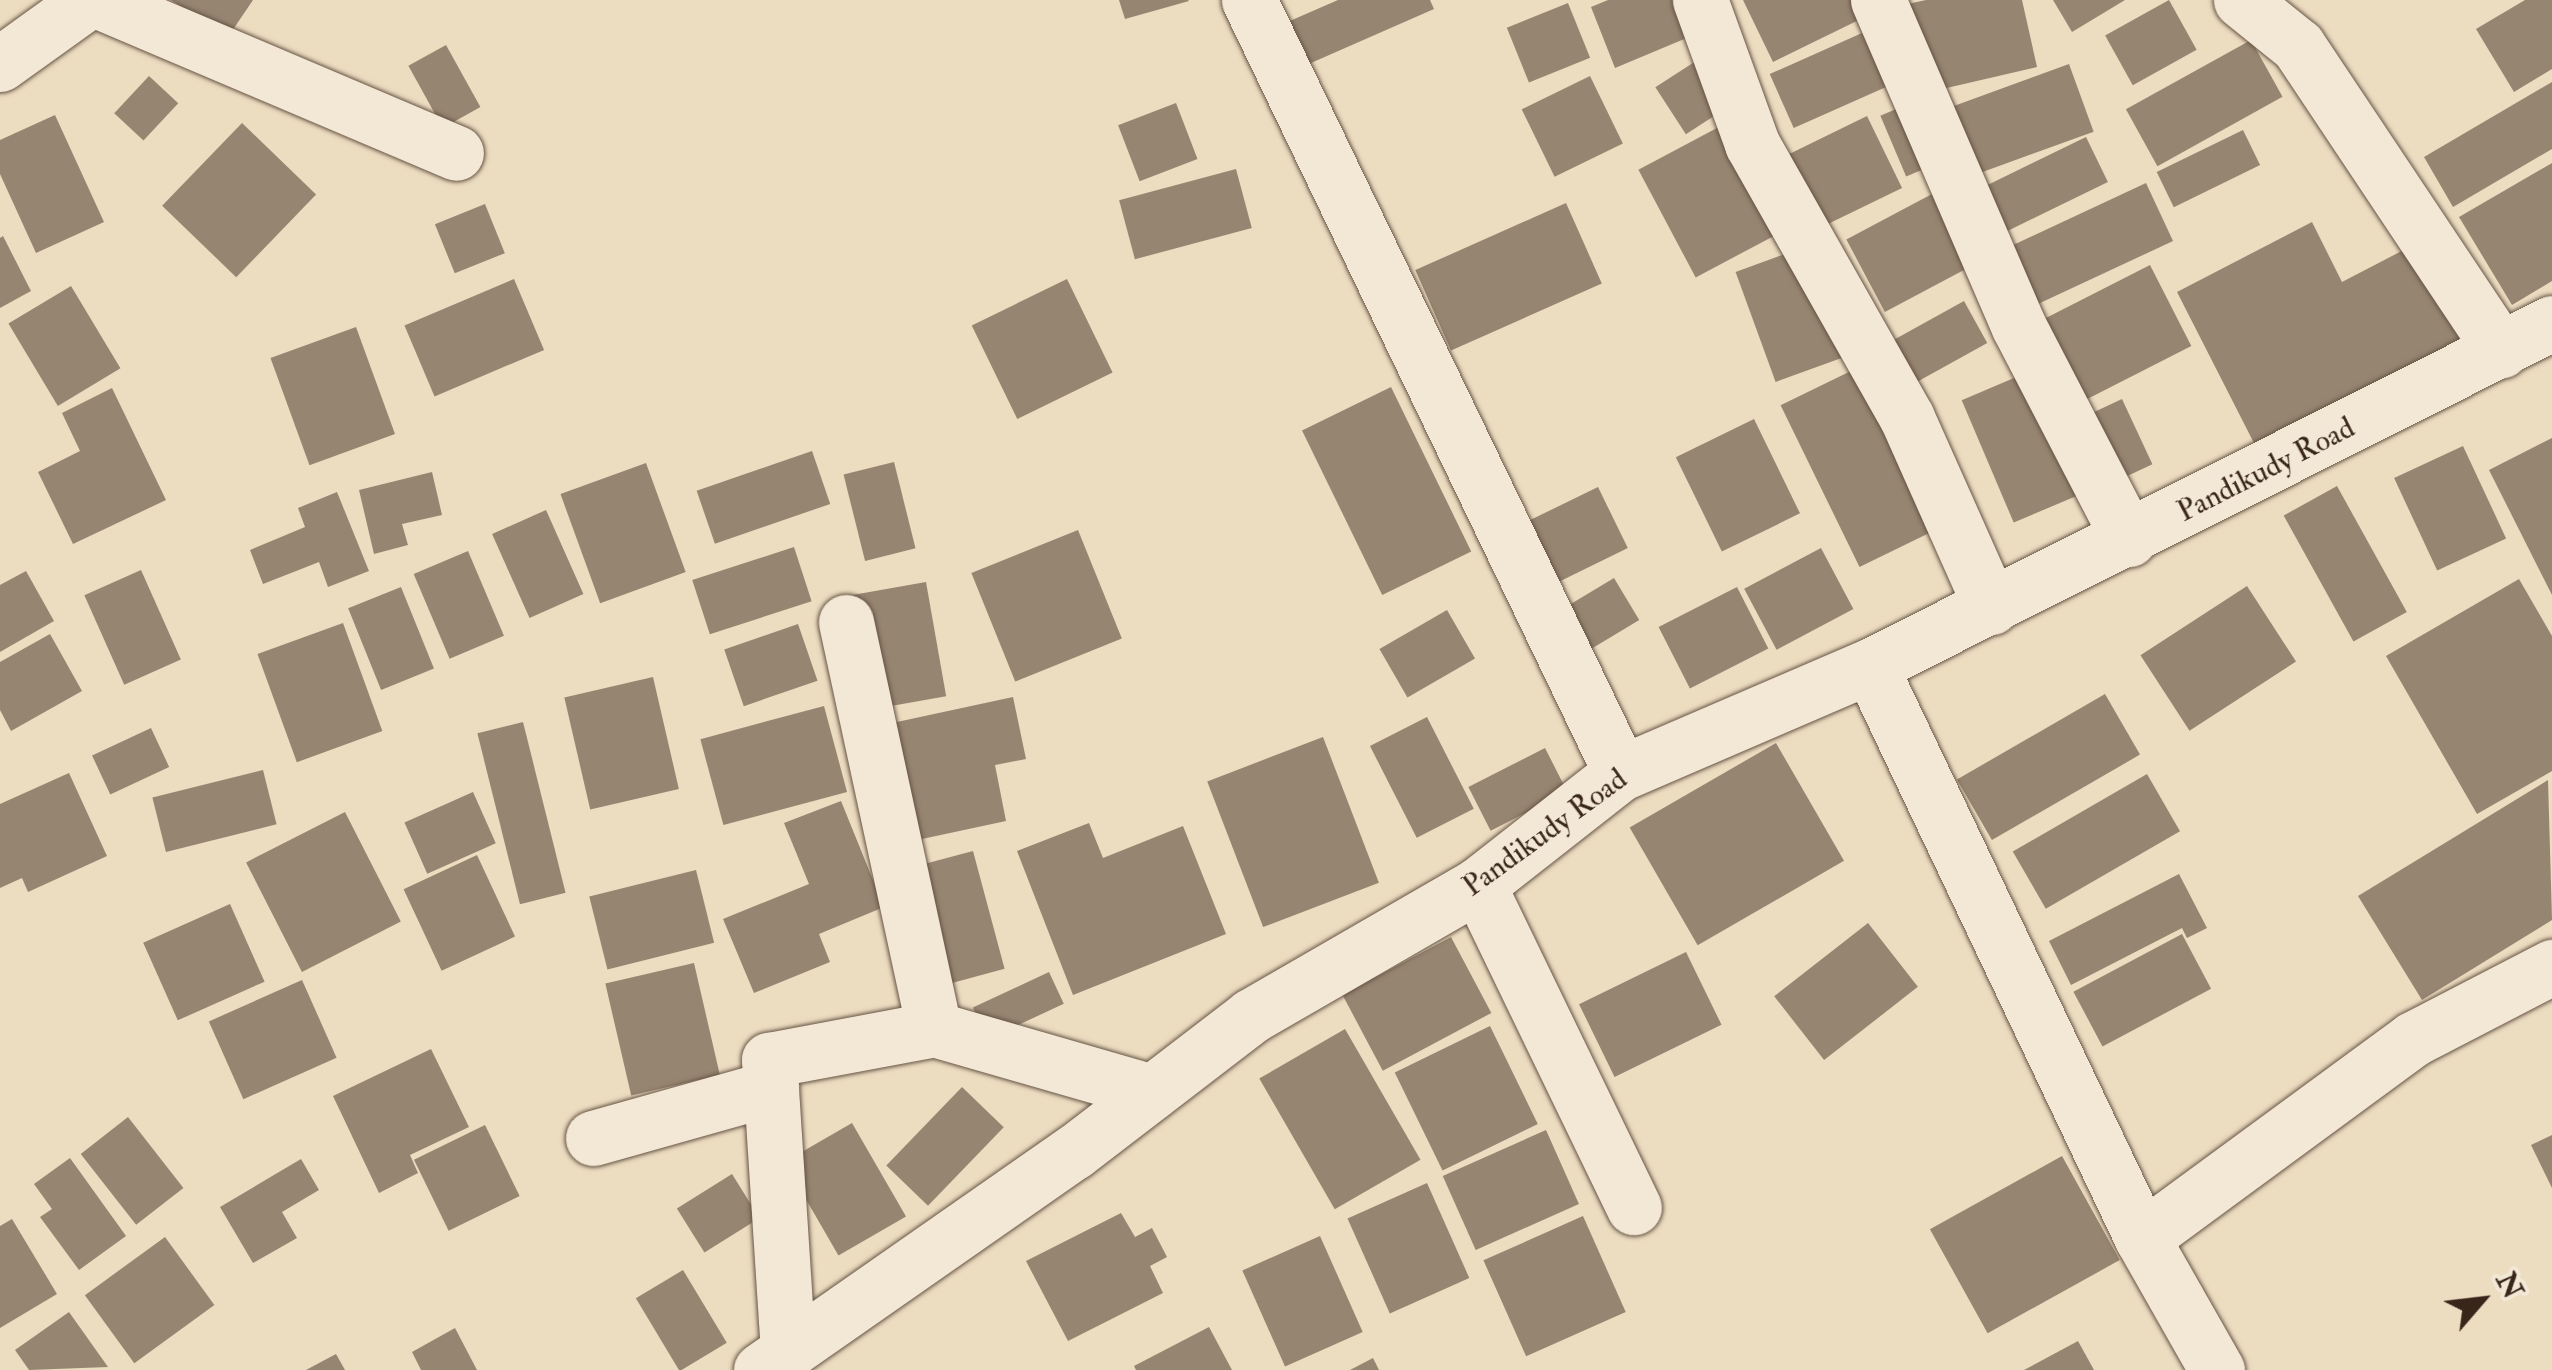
<!DOCTYPE html>
<html>
<head>
<meta charset="utf-8">
<style>
	body { margin:0 }
	#map { position:relative; width:2552px; height:1370px; overflow:hidden; background:#ecdcc0; font-family:"IM FELL Double Pica",serif }
	div>[style] { position:absolute }
	.building>* { inset:0; background:#968571; transform-origin:0 0 }
	.roads { filter:drop-shadow(0 0 2px #665444) drop-shadow(0 0 2px #665444) }
	.minor>* { height:55px; margin:-27.5px; padding:0 27.5px; transform-origin:27.5px; border-radius:27.5px; background:#f3e8d6 }
	.tertiary>* { height:55px; margin:-27.5px; padding:0 27.5px; transform-origin:27.5px; border-radius:27.5px; background:#f3e8d6 }
	span { translate:-50% -50%; white-space:nowrap; text-align:center; line-height:1.15; -webkit-text-stroke:9px #f3e8d6; paint-order:stroke }
	.street-label { font-size:30px; color:#39261b }
	.north { position:absolute; left:2432px; top:1250px; width:100px; height:100px; -webkit-text-stroke:8px #f3e8d6; paint-order:stroke; rotate:62deg; font-size:28px; font-weight:700; line-height:40px; text-align:center; color:#39261b }
	.north::after { content:''; display:block; margin:auto; width:35px; height:45px; background:#39261b; clip-path:polygon(50% 0,100% 100%,50% 72%,0 100%) }
</style>
</head>
<body>
<div id="map">
	<div class="building">
		<div style="clip-path:polygon(171px 0,253px 0,228px 37px)"></div>
		<div style="clip-path:polygon(1119px 0,1188px 0,1189px 1px,1125px 19px)"></div>
		<div style="clip-path:polygon(1338px 0,1430px 0,1434px 9px,1295px 70px,1276px 27px)"></div>
		<div style="clip-path:polygon(1608px 0,1688px 0,1701px 32px,1615px 68px,1591px 7px)"></div>
		<div style="clip-path:polygon(1743px 0,1861px 0,1869px 15px,1773px 62px)"></div>
		<div style="clip-path:polygon(1926px 0,2022px 0,2037px 67px,1925px 93px,1903px 5px)"></div>
		<div style="clip-path:polygon(2053px 0,2125px 0,2072px 32px)"></div>
		<div style="left:2169px;top:0;width:57px;height:73px;rotate:61deg"></div>
		<div style="clip-path:polygon(2525px 0,2552px 0,2552px 69px,2514px 92px,2476px 29px)"></div>
		<div style="left:1568px;top:3px;width:59px;height:66px;rotate:68deg"></div>
		<div style="left:1862px;top:33px;width:59px;height:101px;rotate:66deg"></div>
		<div style="left:2251px;top:40px;width:65px;height:143px;rotate:61deg"></div>
		<div style="left:446px;top:45px;width:71px;height:43px;rotate:61deg"></div>
		<div style="left:1699px;top:59px;width:56px;height:52px;rotate:57deg"></div>
		<div style="left:2069px;top:64px;width:72px;height:124px;rotate:70deg"></div>
		<div style="left:149px;top:76px;width:40px;height:51px;rotate:43deg"></div>
		<div style="left:1590px;top:76px;width:75px;height:76px;rotate:64deg"></div>
		<div style="clip-path:polygon(2552px 82px,2552px 149px,2453px 207px,2424px 157px)"></div>
		<div style="left:1176px;top:103px;width:60px;height:62px;rotate:69deg"></div>
		<div style="left:1908px;top:104px;width:66px;height:30px;rotate:67deg"></div>
		<div style="clip-path:polygon(55px 115px,104px 222px,36px 253px,0 174px,0 140px)"></div>
		<div style="left:1867px;top:116px;width:80px;height:102px;rotate:64deg"></div>
		<div style="left:1732px;top:120px;width:122px;height:106px;rotate:62deg"></div>
		<div style="left:242px;top:123px;width:103px;height:115px;rotate:44deg"></div>
		<div style="left:2243px;top:130px;width:39px;height:96px;rotate:64deg"></div>
		<div style="left:2086px;top:137px;width:50px;height:122px;rotate:64deg"></div>
		<div style="clip-path:polygon(2552px 163px,2552px 281px,2512px 305px,2459px 217px)"></div>
		<div style="left:1236px;top:169px;width:61px;height:121px;rotate:75deg"></div>
		<div style="left:2146px;top:183px;width:64px;height:156px;rotate:65deg"></div>
		<div style="left:1932px;top:194px;width:82px;height:97px;rotate:62deg"></div>
		<div style="left:1566px;top:203px;width:88px;height:165px;rotate:66deg"></div>
		<div style="left:485px;top:204px;width:53px;height:54px;rotate:68deg"></div>
		<div style="clip-path:polygon(2312px 222px,2342px 282px,2417px 243px,2466px 341px,2256px 447px,2177px 292px)"></div>
		<div style="clip-path:polygon(3px 236px,31px 291px,0 308px,0 238px)"></div>
		<div style="left:1807px;top:246px;width:117px;height:76px;rotate:70deg"></div>
		<div style="left:2150px;top:265px;width:91px;height:125px;rotate:63deg"></div>
		<div style="left:514px;top:279px;width:77px;height:119px;rotate:67deg"></div>
		<div style="left:1067px;top:279px;width:104px;height:106px;rotate:64deg"></div>
		<div style="left:71px;top:286px;width:96px;height:73px;rotate:59deg"></div>
		<div style="left:1964px;top:301px;width:48px;height:94px;rotate:61deg"></div>
		<div style="left:356px;top:327px;width:114px;height:91px;rotate:70deg"></div>
		<div style="left:1857px;top:368px;width:180px;height:85px;rotate:64deg"></div>
		<div style="left:2028px;top:372px;width:133px;height:72px;rotate:67deg"></div>
		<div style="left:1391px;top:387px;width:183px;height:99px;rotate:64deg"></div>
		<div style="clip-path:polygon(112px 388px,166px 500px,73px 544px,38px 472px,80px 451px,62px 413px)"></div>
		<div style="left:2122px;top:399px;width:72px;height:46px;rotate:65deg"></div>
		<div style="left:1754px;top:419px;width:105px;height:87px;rotate:64deg"></div>
		<div style="clip-path:polygon(2552px 438px,2552px 595px,2489px 470px)"></div>
		<div style="left:2463px;top:446px;width:102px;height:76px;rotate:65deg"></div>
		<div style="left:812px;top:451px;width:56px;height:122px;rotate:71deg"></div>
		<div style="left:894px;top:462px;width:89px;height:52px;rotate:76deg"></div>
		<div style="left:646px;top:463px;width:116px;height:91px;rotate:70deg"></div>
		<div style="clip-path:polygon(432px 472px,442px 515px,402px 524px,408px 545px,374px 554px,359px 490px)"></div>
		<div style="left:2337px;top:486px;width:144px;height:61px;rotate:61deg"></div>
		<div style="left:1598px;top:487px;width:68px;height:89px;rotate:64deg"></div>
		<div style="clip-path:polygon(337px 492px,369px 571px,328px 587px,319px 562px,263px 584px,250px 550px,305px 527px,298px 508px)"></div>
		<div style="left:546px;top:510px;width:92px;height:59px;rotate:66deg"></div>
		<div style="left:1078px;top:530px;width:117px;height:115px;rotate:68deg"></div>
		<div style="left:794px;top:547px;width:57px;height:107px;rotate:72deg"></div>
		<div style="left:1821px;top:548px;width:69px;height:87px;rotate:62deg"></div>
		<div style="left:468px;top:551px;width:92px;height:59px;rotate:67deg"></div>
		<div style="left:141px;top:570px;width:98px;height:62px;rotate:66deg"></div>
		<div style="clip-path:polygon(26px 571px,54px 621px,0 652px,0 585px)"></div>
		<div style="left:1614px;top:578px;width:49px;height:64px;rotate:59deg"></div>
		<div style="clip-path:polygon(2519px 579px,2552px 636px,2552px 771px,2477px 814px,2386px 656px)"></div>
		<div style="left:926px;top:582px;width:116px;height:79px;rotate:80deg"></div>
		<div style="left:2247px;top:586px;width:90px;height:127px;rotate:57deg"></div>
		<div style="left:401px;top:587px;width:88px;height:57px;rotate:68deg"></div>
		<div style="left:1737px;top:587px;width:69px;height:88px;rotate:63deg"></div>
		<div style="left:1447px;top:610px;width:56px;height:78px;rotate:60deg"></div>
		<div style="left:343px;top:623px;width:115px;height:91px;rotate:70deg"></div>
		<div style="left:798px;top:624px;width:60px;height:78px;rotate:71deg"></div>
		<div style="clip-path:polygon(50px 634px,82px 691px,11px 731px,0 710px,0 662px)"></div>
		<div style="left:653px;top:677px;width:115px;height:91px;rotate:77deg"></div>
		<div style="left:2105px;top:694px;width:70px;height:171px;rotate:60deg"></div>
		<div style="clip-path:polygon(1013px 697px,1026px 759px,995px 765px,1006px 821px,894px 845px,869px 728px)"></div>
		<div style="left:824px;top:706px;width:89px;height:128px;rotate:75deg"></div>
		<div style="left:1427px;top:717px;width:103px;height:64px;rotate:63deg"></div>
		<div style="left:523px;top:722px;width:176px;height:47px;rotate:76deg"></div>
		<div style="left:151px;top:728px;width:43px;height:65px;rotate:65deg"></div>
		<div style="left:1323px;top:737px;width:156px;height:124px;rotate:69deg"></div>
		<div style="left:1776px;top:743px;width:136px;height:169px;rotate:60deg"></div>
		<div style="left:1545px;top:748px;width:49px;height:86px;rotate:63deg"></div>
		<div style="left:263px;top:770px;width:56px;height:114px;rotate:76deg"></div>
		<div style="clip-path:polygon(69px 773px,107px 856px,28px 892px,22px 878px,0 888px,0 804px)"></div>
		<div style="left:2147px;top:774px;width:66px;height:155px;rotate:60deg"></div>
		<div style="clip-path:polygon(2548px 780px,2552px 920px,2422px 1000px,2358px 896px)"></div>
		<div style="left:473px;top:792px;width:56px;height:75px;rotate:66deg"></div>
		<div style="clip-path:polygon(841px 801px,884px 907px,819px 934px,830px 962px,754px 993px,723px 919px,809px 884px,784px 823px)"></div>
		<div style="left:345px;top:812px;width:123px;height:111px;rotate:63deg"></div>
		<div style="clip-path:polygon(1089px 823px,1103px 858px,1183px 826px,1226px 934px,1073px 995px,1017px 851px)"></div>
		<div style="left:973px;top:851px;width:122px;height:64px;rotate:75deg"></div>
		<div style="left:477px;top:855px;width:90px;height:81px;rotate:65deg"></div>
		<div style="left:696px;top:870px;width:75px;height:110px;rotate:76deg"></div>
		<div style="clip-path:polygon(2179px 874px,2207px 928px,2187px 938px,2182px 928px,2071px 985px,2049px 941px)"></div>
		<div style="left:230px;top:904px;width:85px;height:95px;rotate:66deg"></div>
		<div style="left:1868px;top:923px;width:81px;height:119px;rotate:52deg"></div>
		<div style="left:2182px;top:934px;width:62px;height:123px;rotate:62deg"></div>
		<div style="left:1451px;top:937px;width:86px;height:123px;rotate:62deg"></div>
		<div style="left:1686px;top:952px;width:81px;height:119px;rotate:64deg"></div>
		<div style="left:694px;top:963px;width:115px;height:91px;rotate:77deg"></div>
		<div style="left:1049px;top:972px;width:35px;height:84px;rotate:65deg"></div>
		<div style="left:302px;top:980px;width:85px;height:102px;rotate:66deg"></div>
		<div style="left:1490px;top:1026px;width:109px;height:106px;rotate:64deg"></div>
		<div style="left:1345px;top:1029px;width:151px;height:99px;rotate:60deg"></div>
		<div style="clip-path:polygon(431px 1049px,469px 1127px,410px 1155px,418px 1173px,379px 1193px,333px 1096px)"></div>
		<div style="left:962px;top:1087px;width:58px;height:109px;rotate:44deg"></div>
		<div style="left:128px;top:1117px;width:90px;height:60px;rotate:52deg"></div>
		<div style="left:852px;top:1123px;width:108px;height:78px;rotate:60deg"></div>
		<div style="left:485px;top:1125px;width:79px;height:79px;rotate:64deg"></div>
		<div style="left:1546px;top:1130px;width:81px;height:113px;rotate:66deg"></div>
		<div style="clip-path:polygon(2552px 1135px,2552px 1188px,2531px 1145px)"></div>
		<div style="left:2062px;top:1156px;width:119px;height:151px;rotate:61deg"></div>
		<div style="clip-path:polygon(70px 1158px,126px 1236px,79px 1270px,40px 1217px,52px 1209px,34px 1184px)"></div>
		<div style="clip-path:polygon(301px 1159px,319px 1190px,282px 1212px,297px 1238px,253px 1263px,220px 1207px)"></div>
		<div style="left:732px;top:1174px;width:52px;height:65px;rotate:58deg"></div>
		<div style="left:1427px;top:1183px;width:104px;height:87px;rotate:66deg"></div>
		<div style="clip-path:polygon(1121px 1213px,1135px 1237px,1152px 1228px,1167px 1257px,1150px 1266px,1163px 1293px,1068px 1341px,1026px 1261px)"></div>
		<div style="left:1583px;top:1216px;width:105px;height:109px;rotate:66deg"></div>
		<div style="clip-path:polygon(12px 1219px,57px 1294px,0 1328px,0 1226px)"></div>
		<div style="left:1320px;top:1236px;width:105px;height:85px;rotate:66deg"></div>
		<div style="left:165px;top:1237px;width:84px;height:99px;rotate:54deg"></div>
		<div style="left:683px;top:1270px;width:85px;height:55px;rotate:59deg"></div>
		<div style="clip-path:polygon(69px 1312px,108px 1367px,29px 1370px,15px 1350px)"></div>
		<div style="clip-path:polygon(1209px 1327px,1232px 1370px,1136px 1370px,1134px 1366px)"></div>
		<div style="clip-path:polygon(455px 1328px,477px 1370px,421px 1370px,412px 1352px)"></div>
		<div style="clip-path:polygon(2078px 1341px,2094px 1370px,2024px 1370px)"></div>
		<div style="clip-path:polygon(336px 1354px,345px 1370px,306px 1370px)"></div>
		<div style="clip-path:polygon(1373px 1358px,1379px 1370px,1350px 1370px)"></div>
	</div>
	<div class="roads">
		<div class="minor">
			<div style="left:96px;top:0;width:391px;rotate:23deg"></div>
			<div style="left:1249px;top:0;width:858px;rotate:64.3deg"></div>
			<div style="left:1700px;top:0;width:153px;rotate:70.1deg"></div>
			<div style="left:1752px;top:144px;width:315px;rotate:60.5deg"></div>
			<div style="left:1907px;top:418px;width:207px;rotate:66deg"></div>
			<div style="left:1878px;top:0;width:356px;rotate:66.7deg"></div>
			<div style="left:2019px;top:327px;width:239px;rotate:62.6deg"></div>
			<div style="left:2241px;top:0;width:73px;rotate:38.9deg"></div>
			<div style="left:2298px;top:46px;width:366px;rotate:56.3deg"></div>
			<div style="left:0;top:64px;width:110px;rotate:-35.7deg"></div>
			<div style="left:846px;top:622px;width:416px;rotate:77.8deg"></div>
			<div style="left:1870px;top:666px;width:633px;rotate:64.57deg"></div>
			<div style="left:2142px;top:1238px;width:152px;rotate:60.4deg"></div>
			<div style="left:1478px;top:885px;width:358px;rotate:64.2deg"></div>
			<div style="left:593px;top:1138px;width:185px;rotate:-15.7deg"></div>
			<div style="left:2142px;top:1238px;width:336px;rotate:-36.3deg"></div>
			<div style="left:2413px;top:1039px;width:157px;rotate:-27.4deg"></div>
			<div style="left:788px;top:1352px;width:293px;rotate:-93.7deg"></div>
			<div style="left:769px;top:1060px;width:168px;rotate:-10.6deg"></div>
			<div style="left:934px;top:1029px;width:227px;rotate:16.1deg"></div>
		</div>
		<div class="tertiary">
			<div style="left:761px;top:1370px;width:381px;rotate:-34.9deg"></div>
			<div style="left:1074px;top:1152px;width:223px;rotate:-37.5deg"></div>
			<div style="left:1251px;top:1016px;width:262px;rotate:-30deg"></div>
			<div style="left:1478px;top:885px;width:182px;rotate:-38.1deg"></div>
			<div style="left:1621px;top:773px;width:271px;rotate:-23.3deg"></div>
			<div style="left:1870px;top:666px;width:763px;rotate:-26.7deg"></div>
		</div>
	</div>
	<div class="street-label">
		<span style="left:2266px;top:470px;rotate:-27deg">Pandikudy Road</span>
		<span style="left:1545px;top:833px;rotate:-36deg">Pandikudy Road</span>
	</div>
	<div class="north">N</div>
</div>
</body>
</html>
